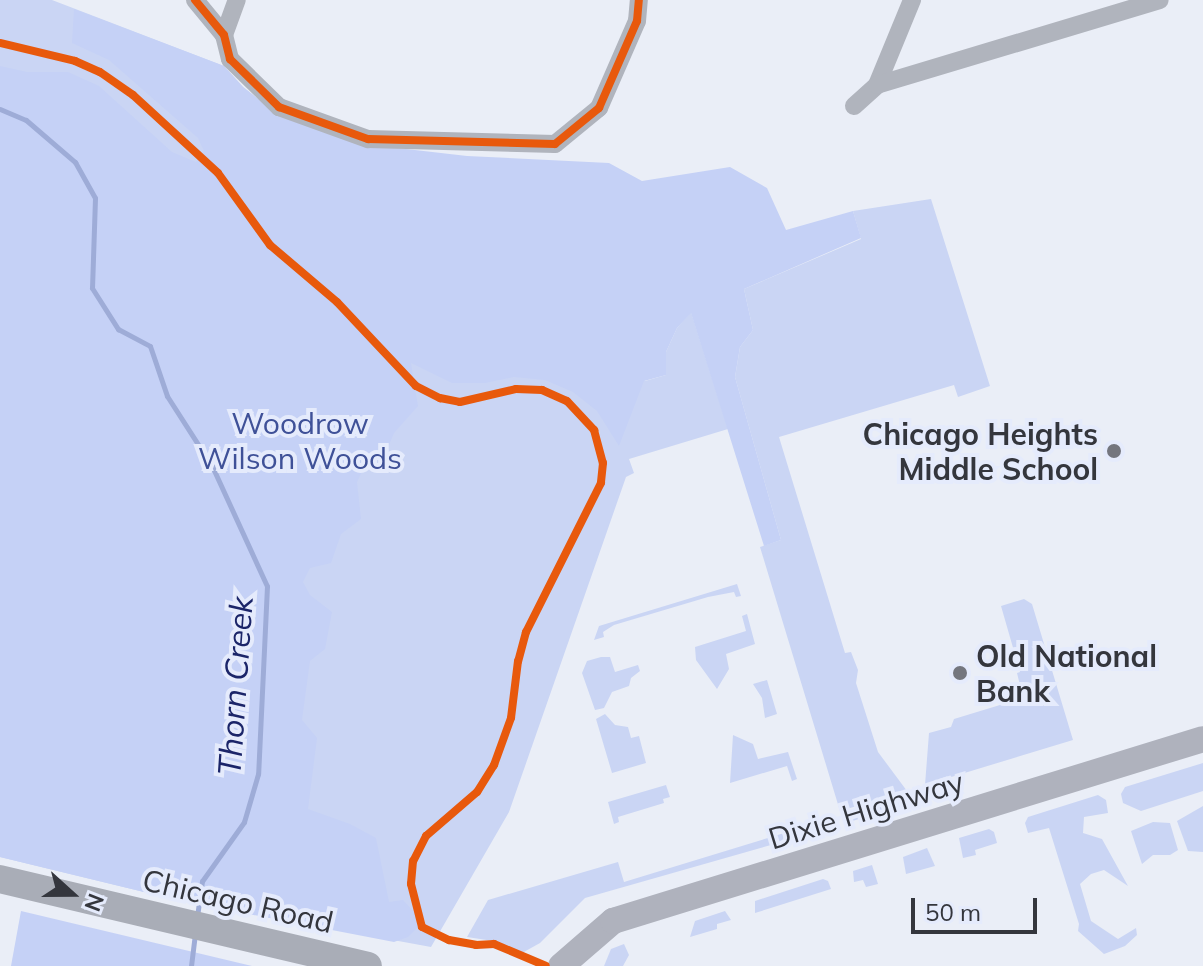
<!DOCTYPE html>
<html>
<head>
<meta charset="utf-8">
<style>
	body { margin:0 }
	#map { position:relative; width:1203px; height:966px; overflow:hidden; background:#eaeef7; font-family:Mulish,sans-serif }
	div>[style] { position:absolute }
	.green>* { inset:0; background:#cad5f4 }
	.forest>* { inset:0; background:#c5d1f6 }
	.stream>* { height:5px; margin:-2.5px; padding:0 2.5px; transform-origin:2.5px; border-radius:2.5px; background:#9eacd7 }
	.street>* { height:18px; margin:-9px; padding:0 9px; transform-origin:9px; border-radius:9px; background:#b0b4bd }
	.secondary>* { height:26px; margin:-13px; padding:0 13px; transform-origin:13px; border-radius:13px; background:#afb2bd }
	.primary>* { height:28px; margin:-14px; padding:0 14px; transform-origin:14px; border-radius:14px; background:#a9adb7 }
	.cycleway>* { height:8px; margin:-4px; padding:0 4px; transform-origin:4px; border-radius:4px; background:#e8590c }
	.dots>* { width:22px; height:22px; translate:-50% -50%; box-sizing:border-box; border:4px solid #e5ebfc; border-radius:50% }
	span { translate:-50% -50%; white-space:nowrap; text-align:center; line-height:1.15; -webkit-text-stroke:8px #e5ebfc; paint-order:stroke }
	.park-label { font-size:30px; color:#3f5198 }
	.poi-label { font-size:30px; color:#34363d; font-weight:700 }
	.right { translate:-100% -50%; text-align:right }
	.left { translate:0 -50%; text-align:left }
	.street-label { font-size:30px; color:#34363d }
	.water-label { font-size:32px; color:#1b2569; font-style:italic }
	.north { position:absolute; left:32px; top:854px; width:80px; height:80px; -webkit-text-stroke:6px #e5ebfc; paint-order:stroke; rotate:111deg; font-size:22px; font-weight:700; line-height:32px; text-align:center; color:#34363d }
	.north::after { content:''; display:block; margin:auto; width:28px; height:36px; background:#34363d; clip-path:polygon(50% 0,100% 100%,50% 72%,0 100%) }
	.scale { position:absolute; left:911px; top:898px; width:126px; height:36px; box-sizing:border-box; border:4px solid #34363d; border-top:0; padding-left:10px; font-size:24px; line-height:28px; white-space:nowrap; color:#34363d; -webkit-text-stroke:6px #e5ebfc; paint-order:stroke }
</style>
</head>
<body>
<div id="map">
	<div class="green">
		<div style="clip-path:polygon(0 0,52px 0,224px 66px,243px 87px,272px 110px,354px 143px,391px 149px,645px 381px,666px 375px,666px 352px,677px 328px,691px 312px,728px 429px,629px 459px,634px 473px,626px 477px,509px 812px,431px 947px,181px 901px,0 857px)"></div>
		<div style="clip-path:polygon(931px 199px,990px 386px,958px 397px,954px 385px,779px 437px,845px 653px,851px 652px,858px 670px,856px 683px,878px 752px,907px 791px,840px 811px,760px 547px,781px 540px,735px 377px,740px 347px,753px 330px,744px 289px,861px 239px,853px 211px)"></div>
		<div style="clip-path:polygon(737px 584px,741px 596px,736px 597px,734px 592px,708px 597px,614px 625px,603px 632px,604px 637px,594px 640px,599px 626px)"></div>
		<div style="clip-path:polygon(1024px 599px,1032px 604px,1073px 740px,925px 785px,929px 733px,951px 727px,954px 719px,1023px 698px,1017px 673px,1020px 672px,1001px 606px)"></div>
		<div style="clip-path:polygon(747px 614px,755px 644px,726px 654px,729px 669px,717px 689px,696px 660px,695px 647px,746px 631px,742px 616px)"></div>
		<div style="clip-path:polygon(601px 657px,610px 657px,615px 672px,638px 665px,640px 671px,631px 678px,629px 686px,612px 692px,604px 708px,595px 710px,582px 673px,587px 661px)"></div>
		<div style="clip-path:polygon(767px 680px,777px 714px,765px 718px,762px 698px,753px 684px)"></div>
		<div style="clip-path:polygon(605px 714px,615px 725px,628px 727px,631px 738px,639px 736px,646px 763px,612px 773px,596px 719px)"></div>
		<div style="clip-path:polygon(733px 735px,753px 744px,758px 759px,788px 752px,797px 779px,792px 781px,787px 766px,730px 783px)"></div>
		<div style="clip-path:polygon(1203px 763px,1203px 791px,1141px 811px,1123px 803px,1121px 794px,1125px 787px)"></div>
		<div style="clip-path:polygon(666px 785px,670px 797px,663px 799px,664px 803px,618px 817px,619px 822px,614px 824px,608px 802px)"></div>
		<div style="clip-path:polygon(908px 795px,906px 805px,849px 822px,841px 815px)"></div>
		<div style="clip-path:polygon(1098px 795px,1106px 800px,1108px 813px,1084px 817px,1083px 833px,1102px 839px,1128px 886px,1104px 870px,1091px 874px,1080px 884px,1091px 921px,1118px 939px,1136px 928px,1137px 935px,1125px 946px,1104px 954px,1078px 931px,1079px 924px,1049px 828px,1028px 833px,1025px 823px,1028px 817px)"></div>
		<div style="clip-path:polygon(1203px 806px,1203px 852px,1188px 851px,1177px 821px)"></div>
		<div style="clip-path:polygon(1153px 822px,1170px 823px,1178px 850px,1170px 855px,1153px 855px,1142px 864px,1131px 831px)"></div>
		<div style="clip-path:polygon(817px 823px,813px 833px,585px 898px,540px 943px,522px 953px,493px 941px,467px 937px,488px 900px,618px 862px,624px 882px)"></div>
		<div style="clip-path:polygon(989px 829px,994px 832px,997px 843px,975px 850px,976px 855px,963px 858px,959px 838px)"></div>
		<div style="clip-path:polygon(927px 848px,935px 866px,906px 874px,903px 857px)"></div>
		<div style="clip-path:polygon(872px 865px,878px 884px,866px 887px,863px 880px,854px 882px,853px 871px)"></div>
		<div style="clip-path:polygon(823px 879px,828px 881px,831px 889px,755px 913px,755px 901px)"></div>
		<div style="clip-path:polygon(725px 911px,731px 920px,717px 924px,717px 929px,690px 937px,695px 921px)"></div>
		<div style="clip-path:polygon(624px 944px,629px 955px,623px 966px,604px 966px,611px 949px)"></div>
	</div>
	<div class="forest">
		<div style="clip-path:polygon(74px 9px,224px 66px,243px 87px,272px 110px,354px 143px,467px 156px,609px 163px,642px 181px,730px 167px,767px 188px,786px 230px,853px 211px,861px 238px,744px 289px,753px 330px,740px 347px,735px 377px,781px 540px,764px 546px,691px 313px,677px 328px,666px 352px,666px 375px,644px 381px,619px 446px,597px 411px,573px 392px,545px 380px,514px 377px,485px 383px,452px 383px,411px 363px,418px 406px,394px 433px,384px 457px,365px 465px,357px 482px,361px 519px,341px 534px,331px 563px,310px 568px,303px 582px,310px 595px,332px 612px,325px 649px,310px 661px,302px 720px,317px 738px,308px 809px,350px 824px,376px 838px,389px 902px,403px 900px,415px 913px,418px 927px,408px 937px,394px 942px,181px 901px,0 857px,0 66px,27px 72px,68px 72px,99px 86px,172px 152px,196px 162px,204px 151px,198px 138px,109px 60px,72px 43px)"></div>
		<div style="clip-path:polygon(21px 911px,252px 966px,11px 966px)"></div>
	</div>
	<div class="stream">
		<div style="left:0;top:109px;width:28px;rotate:23deg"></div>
		<div style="left:26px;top:120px;width:65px;rotate:40.6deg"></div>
		<div style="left:75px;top:162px;width:41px;rotate:60.9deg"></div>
		<div style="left:95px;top:198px;width:90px;rotate:91.9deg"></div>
		<div style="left:92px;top:288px;width:49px;rotate:57.6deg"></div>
		<div style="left:118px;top:329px;width:36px;rotate:28deg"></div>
		<div style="left:150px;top:346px;width:53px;rotate:71.2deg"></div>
		<div style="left:167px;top:396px;width:83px;rotate:57.3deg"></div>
		<div style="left:212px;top:466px;width:132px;rotate:65.4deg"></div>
		<div style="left:267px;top:586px;width:188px;rotate:92.7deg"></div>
		<div style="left:258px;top:774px;width:50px;rotate:106.3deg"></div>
		<div style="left:244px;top:822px;width:72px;rotate:125.4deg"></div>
		<div style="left:202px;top:881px;width:35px;rotate:98deg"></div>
		<div style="left:191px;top:966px;width:32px;rotate:-83deg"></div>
	</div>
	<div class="street">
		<div style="left:195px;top:0;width:45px;rotate:50.4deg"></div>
		<div style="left:224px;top:35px;width:25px;rotate:76deg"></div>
		<div style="left:230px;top:59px;width:69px;rotate:44.4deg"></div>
		<div style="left:279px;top:107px;width:95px;rotate:19.8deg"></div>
		<div style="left:368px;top:139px;width:187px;rotate:1.5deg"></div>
		<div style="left:555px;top:144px;width:57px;rotate:-39.3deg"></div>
		<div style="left:599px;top:108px;width:95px;rotate:-66.4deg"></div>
		<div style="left:637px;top:21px;width:21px;rotate:-85deg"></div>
		<div style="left:224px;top:35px;width:37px;rotate:-70deg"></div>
		<div style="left:877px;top:85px;width:92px;rotate:-67.6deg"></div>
		<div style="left:854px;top:106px;width:31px;rotate:-42deg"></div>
		<div style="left:877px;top:85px;width:295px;rotate:-16.7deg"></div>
	</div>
	<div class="secondary">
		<div style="left:561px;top:966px;width:69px;rotate:-40.9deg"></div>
		<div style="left:613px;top:921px;width:617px;rotate:-17.14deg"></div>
	</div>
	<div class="primary">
		<div style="left:0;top:879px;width:378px;rotate:13.3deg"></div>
	</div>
	<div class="cycleway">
		<div style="left:195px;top:0;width:45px;rotate:50.4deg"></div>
		<div style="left:224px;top:35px;width:25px;rotate:76deg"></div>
		<div style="left:230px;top:59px;width:69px;rotate:44.4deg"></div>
		<div style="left:279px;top:107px;width:95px;rotate:19.8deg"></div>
		<div style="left:368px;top:139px;width:187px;rotate:1.5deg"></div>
		<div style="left:555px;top:144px;width:57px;rotate:-39.3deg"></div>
		<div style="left:599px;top:108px;width:95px;rotate:-66.4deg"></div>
		<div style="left:637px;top:21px;width:21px;rotate:-85deg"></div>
		<div style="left:0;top:43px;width:77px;rotate:13.5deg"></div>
		<div style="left:75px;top:61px;width:27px;rotate:24deg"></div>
		<div style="left:100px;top:72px;width:40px;rotate:34.9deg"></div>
		<div style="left:133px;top:95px;width:115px;rotate:42.5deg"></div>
		<div style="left:218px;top:173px;width:89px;rotate:54.2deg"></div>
		<div style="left:270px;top:245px;width:88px;rotate:40.4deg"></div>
		<div style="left:337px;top:302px;width:115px;rotate:46.8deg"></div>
		<div style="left:416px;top:386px;width:27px;rotate:27deg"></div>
		<div style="left:440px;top:398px;width:20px;rotate:11deg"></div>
		<div style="left:460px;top:402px;width:57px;rotate:-13.1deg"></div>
		<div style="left:516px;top:389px;width:26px;rotate:2deg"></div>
		<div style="left:542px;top:390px;width:27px;rotate:24deg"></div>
		<div style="left:567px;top:401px;width:40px;rotate:47deg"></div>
		<div style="left:594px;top:430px;width:34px;rotate:75deg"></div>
		<div style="left:603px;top:463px;width:20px;rotate:96deg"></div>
		<div style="left:601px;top:483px;width:167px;rotate:116.7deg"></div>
		<div style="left:526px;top:632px;width:30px;rotate:105deg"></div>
		<div style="left:518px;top:661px;width:57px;rotate:97deg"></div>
		<div style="left:511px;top:718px;width:50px;rotate:109.9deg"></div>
		<div style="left:494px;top:765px;width:32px;rotate:122deg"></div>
		<div style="left:477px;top:792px;width:67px;rotate:139.2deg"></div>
		<div style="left:426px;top:836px;width:28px;rotate:117deg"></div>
		<div style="left:413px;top:861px;width:23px;rotate:95deg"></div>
		<div style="left:411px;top:884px;width:44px;rotate:75.7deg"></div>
		<div style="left:422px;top:927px;width:30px;rotate:26deg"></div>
		<div style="left:449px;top:940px;width:27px;rotate:10deg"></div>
		<div style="left:476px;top:945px;width:18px;rotate:-3deg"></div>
		<div style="left:494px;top:944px;width:56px;rotate:22.9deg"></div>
	</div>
	<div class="dots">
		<div style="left:1114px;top:451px;background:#74767e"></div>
		<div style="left:960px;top:673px;background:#74767e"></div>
	</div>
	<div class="park-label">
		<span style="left:300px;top:440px">Woodrow<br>Wilson Woods</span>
	</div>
	<div class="poi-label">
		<span class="right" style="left:1098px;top:451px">Chicago Heights<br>Middle School</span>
		<span class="left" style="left:976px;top:673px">Old National<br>Bank</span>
	</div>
	<div class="street-label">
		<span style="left:866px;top:810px;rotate:-17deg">Dixie Highway</span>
		<span style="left:238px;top:901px;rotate:13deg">Chicago Road</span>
	</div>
	<div class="water-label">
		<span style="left:235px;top:686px;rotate:-86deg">Thorn Creek</span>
	</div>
	<div class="north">N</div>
	<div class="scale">50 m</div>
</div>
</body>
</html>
